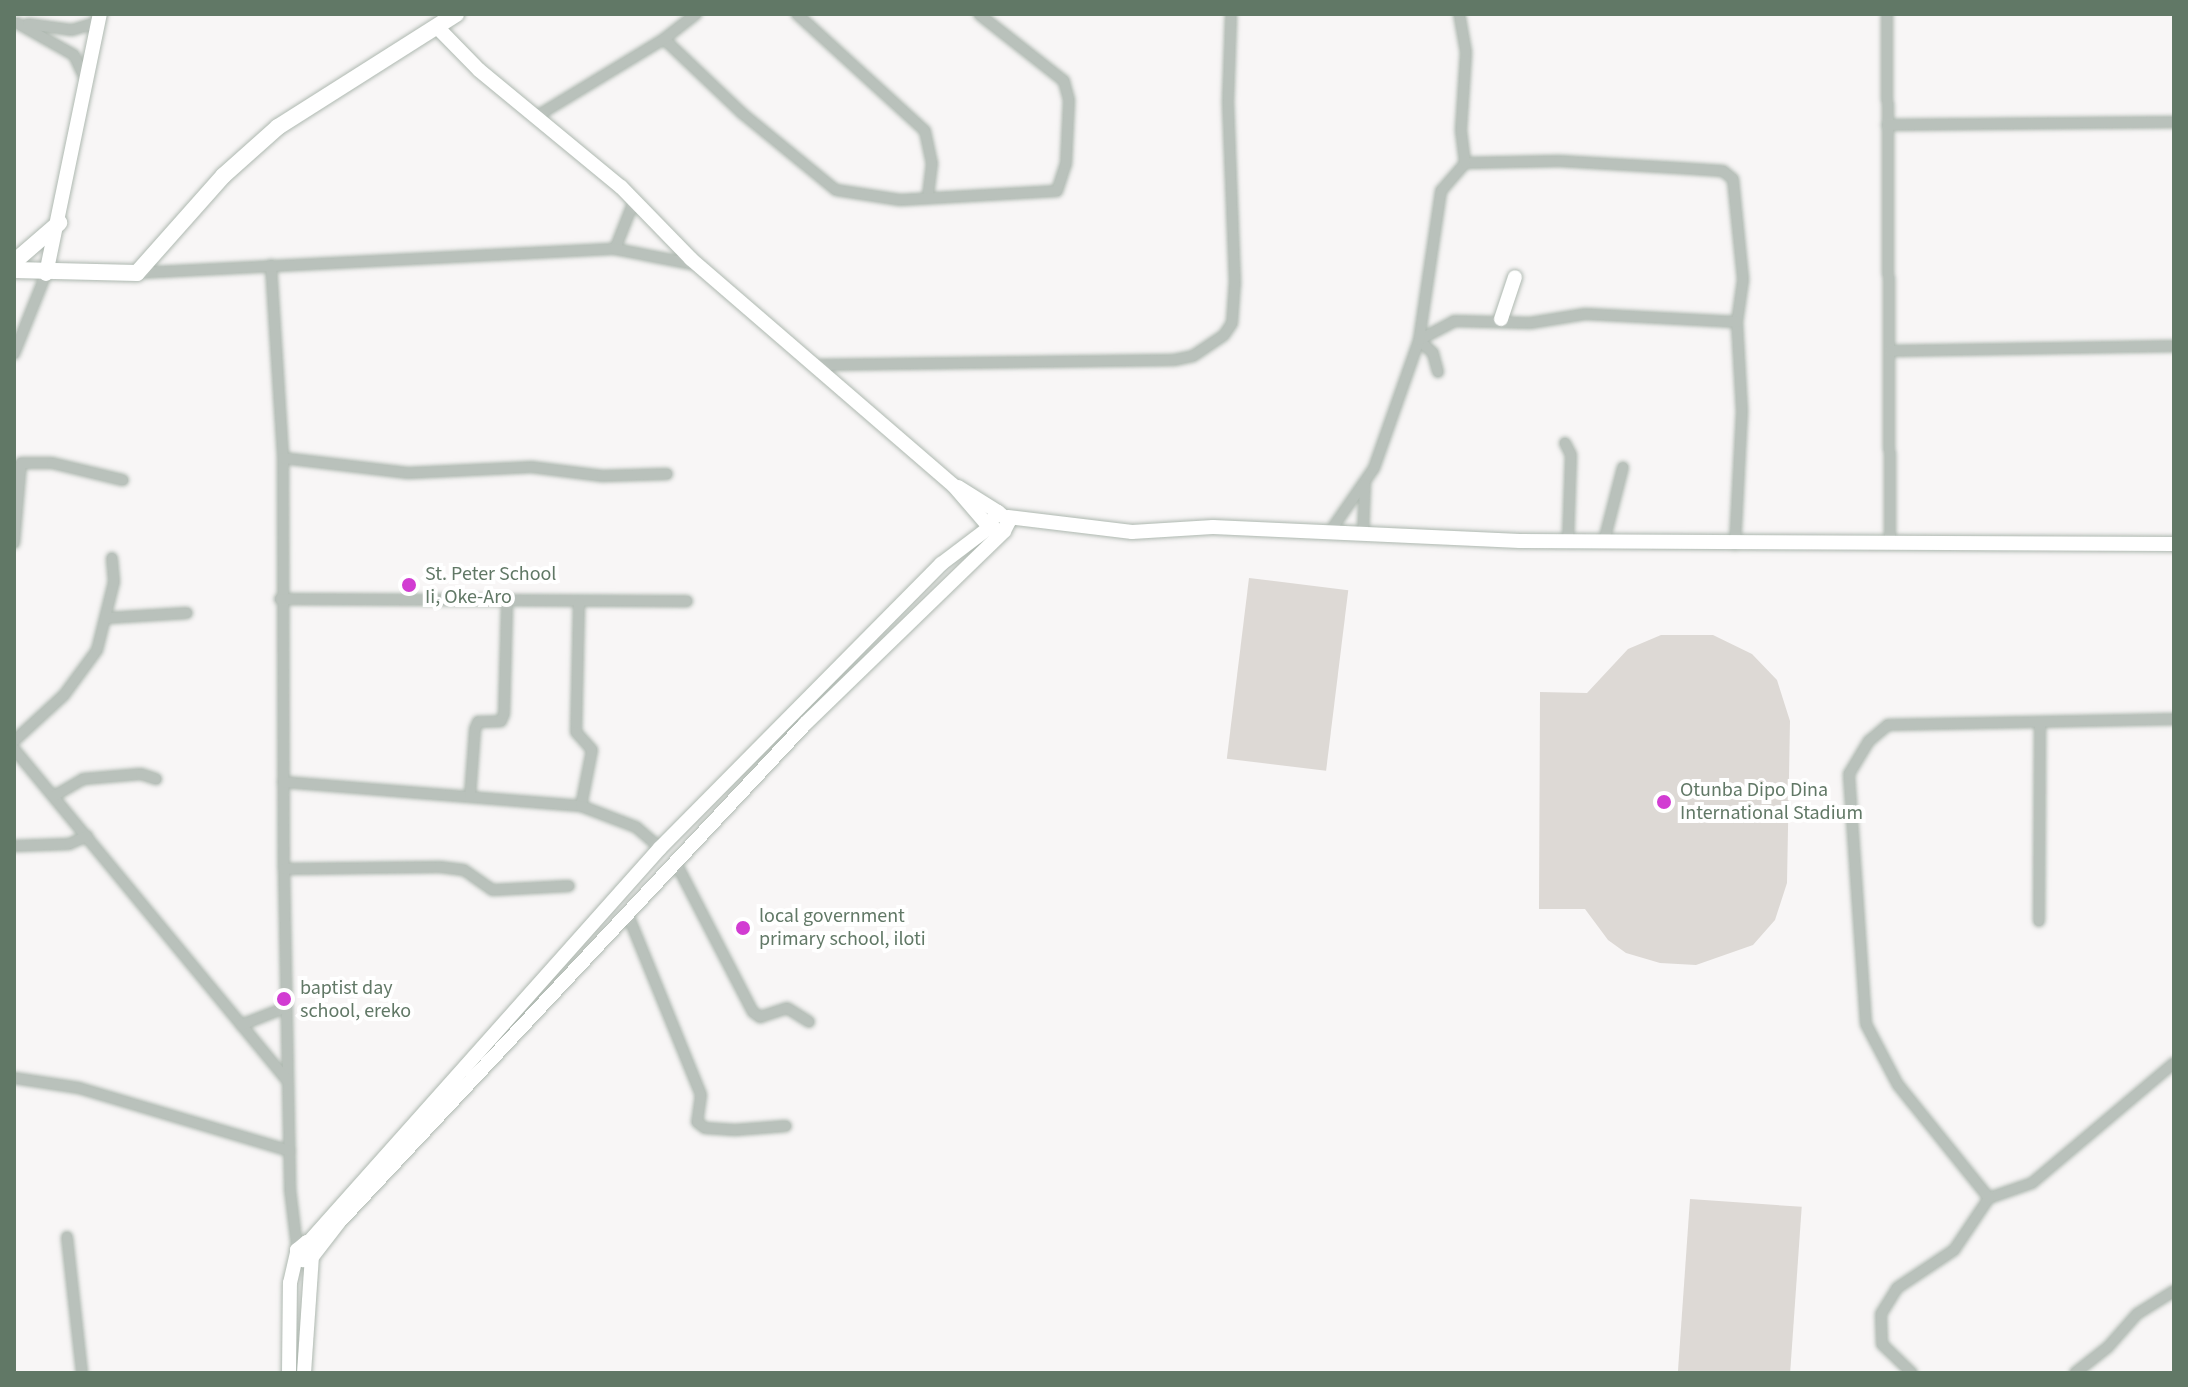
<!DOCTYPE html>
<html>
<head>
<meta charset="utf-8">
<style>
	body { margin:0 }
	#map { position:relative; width:2188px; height:1387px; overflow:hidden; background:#f8f6f6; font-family:"Source Sans 3",sans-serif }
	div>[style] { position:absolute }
	.green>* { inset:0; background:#ddd9d5; transform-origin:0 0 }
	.roads { filter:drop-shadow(0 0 2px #aeb8b0) drop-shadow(0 0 2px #aeb8b0) }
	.street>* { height:10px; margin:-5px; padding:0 5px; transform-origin:5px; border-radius:5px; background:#b9c1bb }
	.secondary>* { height:14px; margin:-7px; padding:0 7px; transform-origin:7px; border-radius:7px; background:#fff }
	.primary>* { height:16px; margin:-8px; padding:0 8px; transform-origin:8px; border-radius:8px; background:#fff }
	.dots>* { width:22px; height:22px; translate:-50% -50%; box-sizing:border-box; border:4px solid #fff; border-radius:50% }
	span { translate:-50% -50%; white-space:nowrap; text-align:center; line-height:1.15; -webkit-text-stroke:8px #fff; paint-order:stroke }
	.poi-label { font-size:20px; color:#617866 }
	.left { translate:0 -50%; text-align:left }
	.frame { position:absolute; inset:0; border:16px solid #617866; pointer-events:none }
</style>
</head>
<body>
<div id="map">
	<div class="green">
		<div style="left:1249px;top:578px;width:100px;height:182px;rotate:7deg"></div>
		<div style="clip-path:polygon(1661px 635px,1713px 635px,1752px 654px,1777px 680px,1790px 721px,1787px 883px,1775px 920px,1753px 945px,1696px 965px,1660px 963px,1626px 953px,1608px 940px,1585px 909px,1539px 909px,1540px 692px,1587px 693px,1628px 649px)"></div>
		<div style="left:1690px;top:1199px;width:112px;height:173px;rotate:4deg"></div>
	</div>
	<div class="roads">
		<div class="street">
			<div style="left:797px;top:14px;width:173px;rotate:42.4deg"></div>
			<div style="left:925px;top:131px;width:33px;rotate:78deg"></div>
			<div style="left:932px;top:163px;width:33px;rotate:97deg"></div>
			<div style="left:1887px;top:14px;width:528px;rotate:89.67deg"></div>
			<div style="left:17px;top:23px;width:65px;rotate:29.3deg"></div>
			<div style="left:74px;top:55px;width:29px;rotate:65deg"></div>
			<div style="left:28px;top:24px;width:44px;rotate:7.8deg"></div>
			<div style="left:72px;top:30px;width:27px;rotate:-17deg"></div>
			<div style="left:664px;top:39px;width:109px;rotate:43.5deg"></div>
			<div style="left:743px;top:114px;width:120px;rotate:39.3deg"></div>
			<div style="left:836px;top:190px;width:65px;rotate:8.9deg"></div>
			<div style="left:900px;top:200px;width:157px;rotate:-3.3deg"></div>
			<div style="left:1057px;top:191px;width:28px;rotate:-72deg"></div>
			<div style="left:1066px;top:164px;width:64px;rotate:-87.3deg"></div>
			<div style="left:1069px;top:100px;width:20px;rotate:-105deg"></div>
			<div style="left:1064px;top:81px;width:108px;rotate:-141.8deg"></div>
			<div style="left:537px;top:116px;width:149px;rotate:-31.2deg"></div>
			<div style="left:664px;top:39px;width:41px;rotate:-38deg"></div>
			<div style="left:1887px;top:125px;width:287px;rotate:-0.6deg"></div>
			<div style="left:1465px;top:163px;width:94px;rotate:-1.2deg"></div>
			<div style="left:1559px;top:161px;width:119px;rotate:3.4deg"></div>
			<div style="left:1678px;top:168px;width:45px;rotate:3.8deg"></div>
			<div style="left:1723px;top:171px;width:13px;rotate:39deg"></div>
			<div style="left:1733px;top:179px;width:101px;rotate:84.3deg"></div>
			<div style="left:1743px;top:280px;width:42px;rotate:98.1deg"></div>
			<div style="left:1737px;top:322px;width:89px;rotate:86.8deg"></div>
			<div style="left:1742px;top:411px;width:134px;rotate:93deg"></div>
			<div style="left:615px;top:249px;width:52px;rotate:-68.4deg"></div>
			<div style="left:271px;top:265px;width:193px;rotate:86.4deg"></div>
			<div style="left:283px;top:458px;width:411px;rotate:89.9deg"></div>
			<div style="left:284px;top:869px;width:320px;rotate:88.9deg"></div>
			<div style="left:290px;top:1189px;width:58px;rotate:83.1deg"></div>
			<div style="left:137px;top:273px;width:479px;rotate:-2.9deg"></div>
			<div style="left:615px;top:249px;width:84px;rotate:11deg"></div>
			<div style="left:1890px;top:351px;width:284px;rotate:-1deg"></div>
			<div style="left:14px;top:354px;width:86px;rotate:-68.2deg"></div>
			<div style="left:815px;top:365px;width:359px;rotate:-0.8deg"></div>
			<div style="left:1174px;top:360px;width:19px;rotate:-12deg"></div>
			<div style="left:1193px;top:356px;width:37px;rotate:-34deg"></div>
			<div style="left:1224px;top:335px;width:14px;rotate:-56deg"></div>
			<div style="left:1232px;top:323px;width:39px;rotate:-86deg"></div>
			<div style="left:1235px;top:284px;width:182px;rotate:-92.2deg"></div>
			<div style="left:1228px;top:102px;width:88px;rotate:-88deg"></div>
			<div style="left:1438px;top:372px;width:20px;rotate:-105deg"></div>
			<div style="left:1433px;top:353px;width:19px;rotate:-137deg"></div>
			<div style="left:1419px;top:340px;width:40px;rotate:-28deg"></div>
			<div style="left:1454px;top:321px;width:76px;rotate:1.5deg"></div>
			<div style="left:1530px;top:323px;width:56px;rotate:-9.3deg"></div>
			<div style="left:1585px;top:314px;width:152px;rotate:3deg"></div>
			<div style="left:1565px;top:443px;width:13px;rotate:63deg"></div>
			<div style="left:1571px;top:455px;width:86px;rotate:92deg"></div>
			<div style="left:283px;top:458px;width:126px;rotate:6.8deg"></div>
			<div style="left:408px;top:473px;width:123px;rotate:-2.8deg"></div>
			<div style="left:531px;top:467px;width:72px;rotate:7.2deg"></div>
			<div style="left:602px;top:476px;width:65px;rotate:-1.8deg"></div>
			<div style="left:1329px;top:533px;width:79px;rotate:-55.3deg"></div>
			<div style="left:1374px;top:468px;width:136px;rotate:-70.6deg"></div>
			<div style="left:1419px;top:340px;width:151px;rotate:-81.6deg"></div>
			<div style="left:1441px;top:191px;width:37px;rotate:-49deg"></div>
			<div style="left:1465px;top:163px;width:33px;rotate:-97deg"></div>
			<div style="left:1461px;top:130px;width:78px;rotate:-86.3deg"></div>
			<div style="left:1466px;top:52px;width:39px;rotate:-100deg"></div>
			<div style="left:1363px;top:535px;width:51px;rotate:-87.8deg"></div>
			<div style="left:1604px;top:541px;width:76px;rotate:-75.6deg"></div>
			<div style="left:14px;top:543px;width:80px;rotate:-85deg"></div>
			<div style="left:21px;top:463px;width:31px"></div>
			<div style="left:52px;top:463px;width:73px;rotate:13.5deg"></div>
			<div style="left:280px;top:599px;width:407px;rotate:0.3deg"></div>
			<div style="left:579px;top:603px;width:129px;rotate:91.3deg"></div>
			<div style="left:576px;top:732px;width:24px;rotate:48deg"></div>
			<div style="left:592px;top:750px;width:57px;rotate:101.1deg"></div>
			<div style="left:108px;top:618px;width:79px;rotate:-3.6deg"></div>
			<div style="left:14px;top:741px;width:68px;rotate:-42.6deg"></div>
			<div style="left:64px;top:695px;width:56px;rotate:-53.7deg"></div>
			<div style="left:97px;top:650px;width:70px;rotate:-76deg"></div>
			<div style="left:114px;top:582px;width:24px;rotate:-95deg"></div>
			<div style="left:14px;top:749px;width:429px;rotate:50.5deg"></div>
			<div style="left:283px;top:782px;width:299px;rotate:4.6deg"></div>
			<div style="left:581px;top:806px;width:59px;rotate:20.9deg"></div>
			<div style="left:636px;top:827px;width:32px;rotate:41deg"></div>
			<div style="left:54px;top:796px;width:34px;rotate:-30deg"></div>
			<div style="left:83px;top:779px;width:58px;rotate:-4.9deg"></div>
			<div style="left:141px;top:774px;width:16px;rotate:18deg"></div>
			<div style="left:470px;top:796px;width:67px;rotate:-85.7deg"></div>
			<div style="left:475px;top:729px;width:8px;rotate:-67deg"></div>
			<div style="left:478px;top:722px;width:23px;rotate:-2deg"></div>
			<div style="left:501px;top:721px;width:8px;rotate:-67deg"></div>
			<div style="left:504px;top:714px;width:110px;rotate:-88.4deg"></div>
			<div style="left:14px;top:846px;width:55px;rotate:-2.1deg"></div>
			<div style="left:69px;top:844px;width:20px;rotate:-24deg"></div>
			<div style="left:676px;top:863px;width:168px;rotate:62.7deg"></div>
			<div style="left:753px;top:1012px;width:9px;rotate:36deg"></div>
			<div style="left:760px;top:1017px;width:28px;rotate:-18deg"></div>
			<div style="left:787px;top:1008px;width:26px;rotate:32deg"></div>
			<div style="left:284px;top:869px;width:156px;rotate:-0.7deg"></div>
			<div style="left:440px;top:867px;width:24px;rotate:7deg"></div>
			<div style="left:464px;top:870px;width:35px;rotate:35deg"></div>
			<div style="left:493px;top:890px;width:76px;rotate:-3deg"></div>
			<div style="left:628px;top:915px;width:194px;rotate:67.9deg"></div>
			<div style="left:701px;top:1095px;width:27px;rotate:98deg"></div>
			<div style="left:697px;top:1122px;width:10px;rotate:37deg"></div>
			<div style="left:705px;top:1128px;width:30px;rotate:4deg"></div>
			<div style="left:735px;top:1130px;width:51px;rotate:-4.5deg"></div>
			<div style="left:2039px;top:921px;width:198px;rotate:-89.7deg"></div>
			<div style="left:241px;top:1025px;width:49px;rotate:-21.4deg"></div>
			<div style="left:14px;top:1078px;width:66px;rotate:8.7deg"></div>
			<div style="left:79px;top:1088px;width:220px;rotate:16.6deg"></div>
			<div style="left:1989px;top:1198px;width:46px;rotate:-19.2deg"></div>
			<div style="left:2032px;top:1183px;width:186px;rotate:-40.2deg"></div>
			<div style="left:67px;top:1237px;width:137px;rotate:83.7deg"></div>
			<div style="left:1912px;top:1373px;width:42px;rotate:-136deg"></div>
			<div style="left:1882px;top:1344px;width:30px;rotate:-92deg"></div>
			<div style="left:1881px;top:1314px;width:31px;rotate:-58deg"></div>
			<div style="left:1897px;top:1288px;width:69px;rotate:-33.7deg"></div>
			<div style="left:1954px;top:1250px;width:63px;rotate:-56.1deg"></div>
			<div style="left:1989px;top:1198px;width:145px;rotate:-128.8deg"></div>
			<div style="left:1898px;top:1085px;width:69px;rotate:-117.7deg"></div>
			<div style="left:1866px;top:1024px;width:251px;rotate:-93.9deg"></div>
			<div style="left:1849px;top:774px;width:39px;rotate:-59deg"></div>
			<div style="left:1869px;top:741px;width:25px;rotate:-40deg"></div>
			<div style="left:1888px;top:725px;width:286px;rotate:-1.2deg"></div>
			<div style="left:2075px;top:1373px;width:42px;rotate:-38.2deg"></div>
			<div style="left:2108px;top:1347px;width:44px;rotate:-48.7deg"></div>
			<div style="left:2137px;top:1314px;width:44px;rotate:-31.9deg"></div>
		</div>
		<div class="secondary">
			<div style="left:437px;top:27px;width:60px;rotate:45.7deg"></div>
			<div style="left:479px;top:70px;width:184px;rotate:39.5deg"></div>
			<div style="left:621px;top:187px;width:100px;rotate:45.8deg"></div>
			<div style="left:691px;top:259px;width:346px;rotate:40.8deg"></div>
			<div style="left:953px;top:485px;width:58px;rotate:49.2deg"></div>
			<div style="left:991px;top:529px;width:13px;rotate:9deg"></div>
			<div style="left:1004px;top:531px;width:11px;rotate:-63deg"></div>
			<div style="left:1009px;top:521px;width:14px;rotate:-141deg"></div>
			<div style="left:998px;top:512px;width:15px;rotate:127deg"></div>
			<div style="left:46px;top:274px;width:266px;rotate:-78.3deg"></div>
			<div style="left:1501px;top:319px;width:44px;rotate:-71.6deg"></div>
			<div style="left:958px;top:487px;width:47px;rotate:32deg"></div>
			<div style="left:1008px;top:517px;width:125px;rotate:6.9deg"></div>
			<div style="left:1132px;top:532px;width:81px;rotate:-3.5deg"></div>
			<div style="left:1213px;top:527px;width:307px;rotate:2.6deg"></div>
			<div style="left:1520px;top:541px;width:654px;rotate:0.26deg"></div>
			<div style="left:309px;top:1242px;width:528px;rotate:-48.3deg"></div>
			<div style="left:660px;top:848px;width:400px;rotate:-45.3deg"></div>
			<div style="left:941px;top:564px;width:61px;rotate:-37.1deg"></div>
			<div style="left:315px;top:1252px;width:13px;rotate:-129deg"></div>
			<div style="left:307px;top:1242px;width:13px;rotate:141deg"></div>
			<div style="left:297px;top:1250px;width:12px;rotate:59deg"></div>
			<div style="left:303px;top:1260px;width:9px;rotate:-18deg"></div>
			<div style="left:312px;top:1257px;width:44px;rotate:-52.4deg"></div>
			<div style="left:339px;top:1222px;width:682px;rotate:-46.9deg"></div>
			<div style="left:805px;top:724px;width:277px;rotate:-44.1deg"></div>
			<div style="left:289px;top:1373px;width:90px;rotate:-89.4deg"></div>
			<div style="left:290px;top:1283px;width:31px;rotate:-77deg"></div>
			<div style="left:304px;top:1373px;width:116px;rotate:-86.1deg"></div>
		</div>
		<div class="primary">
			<div style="left:14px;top:262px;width:60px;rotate:-40.9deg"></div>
			<div style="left:14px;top:270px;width:123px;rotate:1.4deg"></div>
			<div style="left:137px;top:273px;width:130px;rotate:-48.4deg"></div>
			<div style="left:223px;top:176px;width:74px;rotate:-41.7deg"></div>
			<div style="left:278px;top:127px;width:211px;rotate:-32.4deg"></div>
		</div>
	</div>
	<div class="dots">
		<div style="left:409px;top:585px;background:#d23cd2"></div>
		<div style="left:1664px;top:802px;background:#d23cd2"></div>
		<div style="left:743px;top:928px;background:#d23cd2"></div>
		<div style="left:284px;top:999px;background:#d23cd2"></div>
	</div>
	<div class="poi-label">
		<span class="left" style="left:425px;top:586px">St. Peter School<br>Ii, Oke-Aro</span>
		<span class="left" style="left:1680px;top:802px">Otunba Dipo Dina<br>International Stadium</span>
		<span class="left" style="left:759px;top:928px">local government<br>primary school, iloti</span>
		<span class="left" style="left:300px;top:1000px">baptist day<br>school, ereko</span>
	</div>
	<div class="frame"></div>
</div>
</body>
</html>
